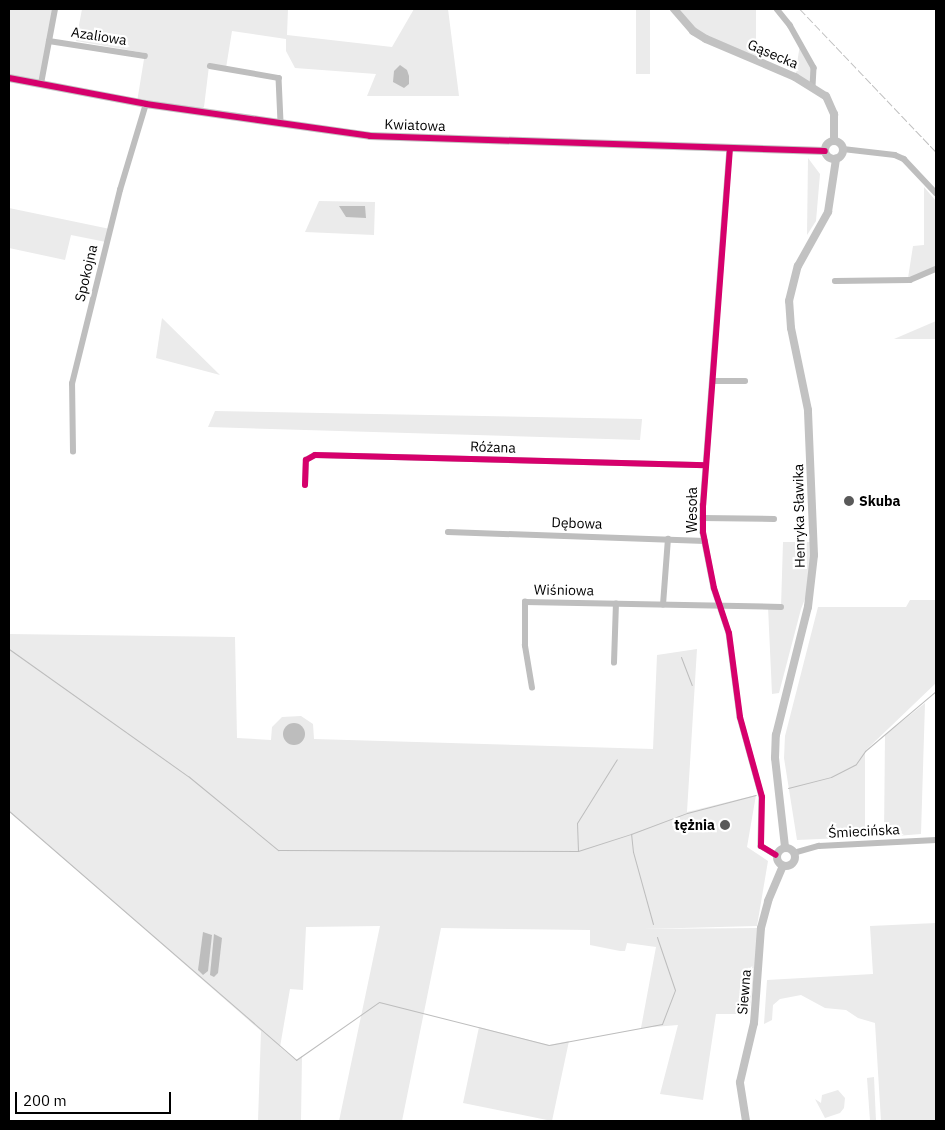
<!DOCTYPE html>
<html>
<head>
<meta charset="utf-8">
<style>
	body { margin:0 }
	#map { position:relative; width:945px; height:1130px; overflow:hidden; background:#fff; font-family:"IBM Plex Sans",sans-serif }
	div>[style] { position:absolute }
	.green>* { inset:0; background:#ebebeb; transform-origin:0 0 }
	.water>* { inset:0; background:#bdbdbd }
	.round { border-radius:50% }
	.stream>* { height:1px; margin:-0.5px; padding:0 0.5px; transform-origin:0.5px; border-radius:0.5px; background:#bdbdbd }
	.street>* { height:5.5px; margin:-2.75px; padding:0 2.75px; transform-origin:2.75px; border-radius:2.75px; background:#bebebe }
	.secondary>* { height:8px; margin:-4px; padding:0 4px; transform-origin:4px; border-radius:4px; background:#c2c2c2 }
	.secondary>.ring { margin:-4px; padding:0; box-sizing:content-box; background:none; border:8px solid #c2c2c2; border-radius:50% }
	.rail>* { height:1px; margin-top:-0.5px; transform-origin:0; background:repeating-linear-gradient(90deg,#bebebe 0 8px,transparent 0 10.5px) }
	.cycleway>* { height:6px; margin:-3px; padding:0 3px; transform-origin:3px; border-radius:3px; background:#d6006c }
	.dots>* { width:14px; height:14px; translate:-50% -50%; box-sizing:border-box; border:2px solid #fff; border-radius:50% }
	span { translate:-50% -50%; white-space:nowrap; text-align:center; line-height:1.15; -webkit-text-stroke:4.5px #fff; paint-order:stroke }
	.street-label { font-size:14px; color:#000 }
	.poi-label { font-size:14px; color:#000; font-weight:700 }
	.left { translate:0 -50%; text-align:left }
	.right { translate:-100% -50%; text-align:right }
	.frame { position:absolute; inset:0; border:10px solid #000; pointer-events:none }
	.scale { position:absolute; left:15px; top:1092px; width:156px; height:22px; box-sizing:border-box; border:2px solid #000; border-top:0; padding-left:6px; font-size:15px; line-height:18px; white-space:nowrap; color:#000; -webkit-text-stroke:4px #fff; paint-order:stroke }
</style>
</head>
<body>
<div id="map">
	<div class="green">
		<div style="clip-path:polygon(9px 9px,55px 9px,40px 84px,9px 78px)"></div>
		<div style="clip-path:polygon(82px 9px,288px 9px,287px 35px,392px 47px,414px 9px,448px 9px,459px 96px,367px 96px,376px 74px,295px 68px,286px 51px,286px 39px,232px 31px,226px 68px,209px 66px,204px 107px,200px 111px,137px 102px,145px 53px,76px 41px)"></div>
		<div style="left:636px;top:9px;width:14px;height:65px"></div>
		<div style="clip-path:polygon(674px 9px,756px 9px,756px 59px,706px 39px)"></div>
		<div style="clip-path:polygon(800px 44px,814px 68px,813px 86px,795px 77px)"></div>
		<div style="clip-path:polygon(808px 158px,820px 174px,816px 221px,807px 235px)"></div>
		<div style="clip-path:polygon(924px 187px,936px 201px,936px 267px,908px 278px,913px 246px,924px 245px)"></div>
		<div style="clip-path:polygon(319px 201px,375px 202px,374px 235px,305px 232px)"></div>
		<div style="clip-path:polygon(9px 208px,110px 229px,106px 242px,71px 235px,65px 260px,9px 248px)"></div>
		<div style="clip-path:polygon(162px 318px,220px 375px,156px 358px)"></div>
		<div style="clip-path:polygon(936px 321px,936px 339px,894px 339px)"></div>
		<div style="clip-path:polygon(215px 411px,642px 419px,642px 420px,640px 440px,208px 427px)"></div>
		<div style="clip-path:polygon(783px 542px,814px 542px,812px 581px,801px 609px,779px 693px,772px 694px,768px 607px,781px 607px)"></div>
		<div style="clip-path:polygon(910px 600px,936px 600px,936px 683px,865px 751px,865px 837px,797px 840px,784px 758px,785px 736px,818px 607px,906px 607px)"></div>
		<div style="clip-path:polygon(9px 634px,235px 637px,237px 738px,271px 740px,272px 727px,282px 717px,301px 716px,313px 724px,314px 739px,653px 749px,657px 655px,697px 649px,687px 812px,756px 795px,747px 847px,768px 861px,757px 926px,643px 929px,761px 928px,749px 1014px,716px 1014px,703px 1100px,660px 1094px,678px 1025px,641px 1028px,656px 947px,627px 943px,625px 951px,620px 951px,590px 945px,590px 930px,441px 928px,402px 1121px,339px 1121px,380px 926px,306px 927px,303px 990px,290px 989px,280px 1047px,296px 1060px,302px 1056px,301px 1121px,258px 1121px,261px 1031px,9px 811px)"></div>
		<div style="clip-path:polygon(925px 703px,921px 834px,884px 837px,885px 735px)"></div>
		<div style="clip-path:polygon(936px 923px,936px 1121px,881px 1121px,875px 1023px,858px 1018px,846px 1010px,825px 1008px,801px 995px,780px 999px,773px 1005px,772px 1020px,764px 1024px,767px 980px,873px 974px,870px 926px)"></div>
		<div style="clip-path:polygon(479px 1027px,549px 1045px,569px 1041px,552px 1121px,463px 1103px)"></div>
		<div style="clip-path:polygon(874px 1077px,876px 1121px,870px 1121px,867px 1078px)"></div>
		<div style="clip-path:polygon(838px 1090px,845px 1098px,844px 1108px,840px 1113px,825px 1118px,815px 1099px,821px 1103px,822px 1095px)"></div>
	</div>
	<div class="water">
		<div style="clip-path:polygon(400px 65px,407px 70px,409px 76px,409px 84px,404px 88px,393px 82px,394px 71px)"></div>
		<div style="clip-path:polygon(339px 206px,365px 206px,366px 218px,346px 217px)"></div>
		<div class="round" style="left:283px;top:723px;width:22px;height:22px"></div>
		<div style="clip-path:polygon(203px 932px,212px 935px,208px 971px,203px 975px,198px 970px)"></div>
		<div style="clip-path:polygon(214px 934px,222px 938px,218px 973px,214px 977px,210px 975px)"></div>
	</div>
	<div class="stream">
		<div style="left:9px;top:649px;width:219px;rotate:35.4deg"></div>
		<div style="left:188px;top:776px;width:117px;rotate:39.4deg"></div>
		<div style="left:278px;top:850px;width:300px;rotate:0.2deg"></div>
		<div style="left:578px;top:851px;width:56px;rotate:-17.8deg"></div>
		<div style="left:681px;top:657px;width:30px;rotate:69deg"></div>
		<div style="left:788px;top:788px;width:44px;rotate:-14.3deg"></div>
		<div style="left:831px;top:777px;width:28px;rotate:-27deg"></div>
		<div style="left:856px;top:764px;width:16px;rotate:-55deg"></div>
		<div style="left:865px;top:751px;width:93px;rotate:-40.2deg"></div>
		<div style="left:9px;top:811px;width:380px;rotate:40.9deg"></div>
		<div style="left:296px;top:1060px;width:101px;rotate:-34.9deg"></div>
		<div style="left:379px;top:1002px;width:175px;rotate:14.2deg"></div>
		<div style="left:549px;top:1045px;width:115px;rotate:-10.5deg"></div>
		<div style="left:662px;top:1024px;width:36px;rotate:-69deg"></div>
		<div style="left:675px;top:990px;width:56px;rotate:-108.8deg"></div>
		<div style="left:578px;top:851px;width:28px;rotate:-92deg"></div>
		<div style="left:577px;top:823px;width:75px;rotate:-58deg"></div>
		<div style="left:653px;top:924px;width:75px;rotate:-105.5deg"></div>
		<div style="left:633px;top:852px;width:18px;rotate:-96deg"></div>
		<div style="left:631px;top:834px;width:60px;rotate:-20.6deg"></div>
		<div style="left:687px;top:813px;width:71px;rotate:-14.6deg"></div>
	</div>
	<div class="street">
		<div style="left:777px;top:9px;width:21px;rotate:51deg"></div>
		<div style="left:790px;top:25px;width:49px;rotate:60.8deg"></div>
		<div style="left:814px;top:68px;width:18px;rotate:93deg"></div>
		<div style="left:49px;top:41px;width:97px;rotate:8.9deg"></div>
		<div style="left:210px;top:66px;width:70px;rotate:9.9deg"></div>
		<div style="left:279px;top:78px;width:44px;rotate:87.4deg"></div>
		<div style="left:41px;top:84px;width:76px;rotate:-79.4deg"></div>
		<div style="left:730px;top:148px;width:358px;rotate:94.3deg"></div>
		<div style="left:703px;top:505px;width:27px;rotate:90deg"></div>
		<div style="left:703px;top:532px;width:57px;rotate:78.9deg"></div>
		<div style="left:714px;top:588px;width:47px;rotate:71.6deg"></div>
		<div style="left:729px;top:633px;width:85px;rotate:82.5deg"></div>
		<div style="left:740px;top:717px;width:83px;rotate:74.6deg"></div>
		<div style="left:762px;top:797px;width:49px;rotate:91.2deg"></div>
		<div style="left:761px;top:846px;width:17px;rotate:31deg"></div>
		<div style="left:843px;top:149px;width:52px;rotate:6.6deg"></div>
		<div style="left:895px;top:155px;width:10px;rotate:24deg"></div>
		<div style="left:904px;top:159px;width:47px;rotate:46.7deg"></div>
		<div style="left:835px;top:281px;width:75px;rotate:-0.8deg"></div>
		<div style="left:910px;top:280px;width:28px;rotate:-23deg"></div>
		<div style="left:713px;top:381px;width:32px"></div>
		<div style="left:73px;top:452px;width:68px;rotate:-90.8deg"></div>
		<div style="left:72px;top:384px;width:200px;rotate:-76.1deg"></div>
		<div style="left:120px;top:190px;width:90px;rotate:-73.2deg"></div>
		<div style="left:305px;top:485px;width:25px;rotate:-88deg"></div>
		<div style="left:306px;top:460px;width:10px;rotate:-29deg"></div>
		<div style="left:315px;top:455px;width:391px;rotate:1.5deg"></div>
		<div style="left:702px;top:518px;width:72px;rotate:0.8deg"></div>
		<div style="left:448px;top:532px;width:257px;rotate:2deg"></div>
		<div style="left:663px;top:605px;width:66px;rotate:-85.7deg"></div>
		<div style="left:614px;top:663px;width:59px;rotate:-88.1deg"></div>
		<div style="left:532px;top:688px;width:43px;rotate:-99.5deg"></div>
		<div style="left:525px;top:646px;width:44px;rotate:-90deg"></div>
		<div style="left:525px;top:602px;width:256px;rotate:1.1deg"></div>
		<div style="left:794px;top:853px;width:26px;rotate:-16deg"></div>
		<div style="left:819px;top:846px;width:117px;rotate:-2.9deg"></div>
	</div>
	<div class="secondary">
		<div style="left:674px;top:9px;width:29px;rotate:49deg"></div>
		<div style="left:693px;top:31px;width:15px;rotate:32deg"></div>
		<div style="left:706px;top:39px;width:97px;rotate:23.1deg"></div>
		<div style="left:795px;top:77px;width:36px;rotate:32deg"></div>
		<div style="left:826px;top:96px;width:20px;rotate:66deg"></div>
		<div style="left:834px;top:114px;width:27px;rotate:90deg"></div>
		<div style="left:9px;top:78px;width:139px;rotate:10.7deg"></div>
		<div style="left:146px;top:104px;width:226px;rotate:8.1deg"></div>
		<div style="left:370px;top:136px;width:455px;rotate:1.9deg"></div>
		<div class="ring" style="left:825px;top:141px;width:10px;height:10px"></div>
		<div style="left:785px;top:847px;width:90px;rotate:-96.4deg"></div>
		<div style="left:775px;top:758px;width:23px;rotate:-88deg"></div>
		<div style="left:776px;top:735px;width:132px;rotate:-76deg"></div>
		<div style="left:808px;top:607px;width:52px;rotate:-83.4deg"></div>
		<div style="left:814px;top:555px;width:145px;rotate:-92.4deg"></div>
		<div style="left:808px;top:410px;width:84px;rotate:-101.7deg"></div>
		<div style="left:791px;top:328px;width:27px;rotate:-94deg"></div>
		<div style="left:789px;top:301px;width:36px;rotate:-76deg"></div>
		<div style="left:798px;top:266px;width:62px;rotate:-60.9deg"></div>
		<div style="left:828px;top:212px;width:54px;rotate:-81.4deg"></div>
		<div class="ring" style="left:777px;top:848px;width:10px;height:10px"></div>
		<div style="left:746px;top:1121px;width:39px;rotate:-99deg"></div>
		<div style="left:740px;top:1082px;width:61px;rotate:-76.7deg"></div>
		<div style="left:754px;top:1023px;width:95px;rotate:-85.8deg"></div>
		<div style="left:761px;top:928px;width:28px;rotate:-75deg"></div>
		<div style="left:768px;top:901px;width:38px;rotate:-67deg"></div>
	</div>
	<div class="rail">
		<div style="left:800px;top:9px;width:197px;rotate:46.4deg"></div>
	</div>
	<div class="cycleway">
		<div style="left:9px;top:78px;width:139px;rotate:10.7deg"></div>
		<div style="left:146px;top:104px;width:226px;rotate:8.1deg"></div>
		<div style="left:370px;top:136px;width:455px;rotate:1.9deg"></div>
		<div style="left:730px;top:148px;width:358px;rotate:94.3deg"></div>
		<div style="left:703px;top:505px;width:27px;rotate:90deg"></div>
		<div style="left:703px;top:532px;width:57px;rotate:78.9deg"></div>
		<div style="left:714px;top:588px;width:47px;rotate:71.6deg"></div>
		<div style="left:729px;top:633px;width:85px;rotate:82.5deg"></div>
		<div style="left:740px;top:717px;width:83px;rotate:74.6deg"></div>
		<div style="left:762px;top:797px;width:49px;rotate:91.2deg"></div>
		<div style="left:761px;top:846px;width:17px;rotate:31deg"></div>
		<div style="left:305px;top:485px;width:25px;rotate:-88deg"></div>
		<div style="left:306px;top:460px;width:10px;rotate:-29deg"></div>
		<div style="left:315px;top:455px;width:391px;rotate:1.5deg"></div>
	</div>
	<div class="dots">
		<div style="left:849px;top:501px;background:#595959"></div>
		<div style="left:725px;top:825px;background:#595959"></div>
	</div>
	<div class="street-label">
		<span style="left:99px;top:36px;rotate:9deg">Azaliowa</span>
		<span style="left:773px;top:54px;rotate:23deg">Gąsecka</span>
		<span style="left:415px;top:125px;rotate:2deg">Kwiatowa</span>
		<span style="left:86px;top:273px;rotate:-77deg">Spokojna</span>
		<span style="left:493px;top:447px;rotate:2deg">Różana</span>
		<span style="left:692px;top:510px;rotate:-90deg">Wesoła</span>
		<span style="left:799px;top:516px;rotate:-91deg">Henryka Sławika</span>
		<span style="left:577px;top:523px;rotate:2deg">Dębowa</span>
		<span style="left:564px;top:590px;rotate:1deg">Wiśniowa</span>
		<span style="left:864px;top:831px;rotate:-3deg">Śmiecińska</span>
		<span style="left:744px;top:992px;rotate:-85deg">Siewna</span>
	</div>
	<div class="poi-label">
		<span class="left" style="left:859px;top:501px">Skuba</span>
		<span class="right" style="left:715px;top:825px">tężnia</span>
	</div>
	<div class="frame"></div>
	<div class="scale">200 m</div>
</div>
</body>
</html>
